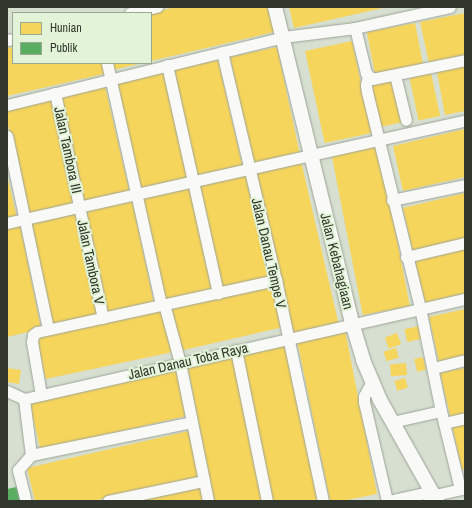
<!DOCTYPE html>
<html>
<head>
<meta charset="utf-8">
<style>
	body { margin:0 }
	#map { position:relative; width:472px; height:508px; overflow:hidden; background:#d6dfd0; font-family:"Archivo Narrow",sans-serif }
	div>[style] { position:absolute }
	.homes>* { inset:0; background:#f6d55c; transform-origin:0 0 }
	.public>* { inset:0; background:#5aae61 }
	.roads { filter:drop-shadow(0 0 1px #9ca397) drop-shadow(0 0 1px #9ca397) }
	.minor>* { height:11px; margin:-5.5px; padding:0 5.5px; transform-origin:5.5px; border-radius:5.5px; background:#f9faf8 }
	.tertiary>* { height:14px; margin:-7px; padding:0 7px; transform-origin:7px; border-radius:7px; background:#f9faf8 }
	span { translate:-50% -50%; white-space:nowrap; text-align:center; line-height:1.15; -webkit-text-stroke:4px #e2f3d7; paint-order:stroke }
	.street-label { font-size:14px; color:#31372c }
	.frame { position:absolute; inset:0; border:8px solid #31372c; pointer-events:none }
	.legend { position:absolute; left:12px; top:12px; width:140px; height:52px; box-sizing:border-box; background:#e2f3d7; border:1px solid #9ba893; margin:0; padding:5px 7px; list-style:none; font-size:12px; color:#31372c }
	.legend li { display:flex; align-items:center; gap:8px; height:20px }
	.legend b { width:20px; border:1px solid #9ba893 }
</style>
</head>
<body>
<div id="map">
	<div class="homes">
		<div style="clip-path:polygon(176px 7px,268px 7px,274px 32px,151px 61px,151px 13px)"></div>
		<div style="clip-path:polygon(289px 7px,382px 7px,383px 8px,294px 28px)"></div>
		<div style="clip-path:polygon(465px 13px,465px 55px,429px 63px,420px 22px)"></div>
		<div style="left:415px;top:23px;width:42px;height:49px;rotate:79deg"></div>
		<div style="left:352px;top:41px;width:94px;height:48px;rotate:78deg"></div>
		<div style="clip-path:polygon(13px 47px,13px 63px,106px 63px,108px 73px,7px 96px,7px 48px)"></div>
		<div style="left:277px;top:47px;width:110px;height:48px;rotate:78deg"></div>
		<div style="left:218px;top:60px;width:111px;height:48px;rotate:77deg"></div>
		<div style="clip-path:polygon(111px 63px,138px 63px,138px 64px,113px 70px)"></div>
		<div style="clip-path:polygon(465px 66px,465px 111px,445px 115px,437px 72px)"></div>
		<div style="left:163px;top:71px;width:111px;height:48px;rotate:77deg"></div>
		<div style="left:431px;top:73px;width:44px;height:22px;rotate:78deg"></div>
		<div style="left:394px;top:79px;width:44px;height:26px;rotate:78deg"></div>
		<div style="left:105px;top:86px;width:110px;height:48px;rotate:77deg"></div>
		<div style="clip-path:polygon(52px 97px,76px 205px,29px 216px,7px 120px,7px 108px)"></div>
		<div style="clip-path:polygon(465px 129px,465px 177px,403px 191px,393px 146px)"></div>
		<div style="left:378px;top:142px;width:167px;height:48px;rotate:79deg"></div>
		<div style="left:301px;top:161px;width:167px;height:48px;rotate:77deg"></div>
		<div style="left:245px;top:172px;width:110px;height:49px;rotate:78deg"></div>
		<div style="clip-path:polygon(7px 175px,17px 218px,7px 220px)"></div>
		<div style="left:190px;top:187px;width:107px;height:48px;rotate:78deg"></div>
		<div style="clip-path:polygon(465px 193px,465px 241px,413px 253px,403px 208px)"></div>
		<div style="left:132px;top:200px;width:107px;height:48px;rotate:78deg"></div>
		<div style="left:77px;top:211px;width:108px;height:49px;rotate:79deg"></div>
		<div style="clip-path:polygon(20px 224px,41px 329px,7px 337px,7px 226px)"></div>
		<div style="clip-path:polygon(465px 245px,465px 293px,425px 303px,414px 257px)"></div>
		<div style="left:274px;top:281px;width:47px;height:107px;rotate:77deg"></div>
		<div style="left:163px;top:306px;width:47px;height:130px;rotate:78deg"></div>
		<div style="clip-path:polygon(465px 309px,465px 356px,439px 362px,429px 317px)"></div>
		<div style="left:419px;top:326px;width:13px;height:15px;rotate:77deg"></div>
		<div style="clip-path:polygon(345px 330px,377px 494px,342px 501px,330px 501px,297px 340px)"></div>
		<div style="left:397px;top:333px;width:12px;height:13px;rotate:70deg"></div>
		<div style="left:286px;top:341px;width:163px;height:49px;rotate:79deg"></div>
		<div style="left:396px;top:348px;width:10px;height:13px;rotate:73deg"></div>
		<div style="left:423px;top:357px;width:13px;height:9px;rotate:77deg"></div>
		<div style="left:235px;top:358px;width:146px;height:48px;rotate:79deg"></div>
		<div style="left:406px;top:363px;width:12px;height:16px;rotate:85deg"></div>
		<div style="clip-path:polygon(7px 368px,21px 370px,19px 384px,7px 382px)"></div>
		<div style="clip-path:polygon(465px 368px,465px 416px,451px 419px,440px 373px)"></div>
		<div style="left:177px;top:370px;width:47px;height:151px;rotate:77deg"></div>
		<div style="left:405px;top:378px;width:10px;height:11px;rotate:73deg"></div>
		<div style="clip-path:polygon(465px 421px,465px 469px,462px 470px,452px 425px)"></div>
		<div style="clip-path:polygon(189px 431px,199px 477px,93px 501px,35px 501px,27px 468px)"></div>
		<div style="clip-path:polygon(199px 485px,203px 501px,132px 501px)"></div>
	</div>
	<div class="public">
		<div style="clip-path:polygon(21px 486px,23px 501px,7px 501px,7px 489px)"></div>
	</div>
	<div class="roads">
		<div class="minor">
			<div style="left:130px;top:13px;width:28px;rotate:-13deg"></div>
			<div style="left:355px;top:28px;width:46px;rotate:76.3deg"></div>
			<div style="left:366px;top:73px;width:8px;rotate:45deg"></div>
			<div style="left:372px;top:79px;width:95px;rotate:-11.5deg"></div>
			<div style="left:7px;top:40px;width:6px;rotate:-9deg"></div>
			<div style="left:222px;top:52px;width:234px;rotate:76.7deg"></div>
			<div style="left:276px;top:280px;width:226px;rotate:78deg"></div>
			<div style="left:107px;top:63px;width:248px;rotate:77.4deg"></div>
			<div style="left:167px;top:65px;width:234px;rotate:77.4deg"></div>
			<div style="left:395px;top:75px;width:46px;rotate:76.3deg"></div>
			<div style="left:368px;top:76px;width:9px;rotate:103deg"></div>
			<div style="left:366px;top:85px;width:7px;rotate:82deg"></div>
			<div style="left:367px;top:92px;width:222px;rotate:76.2deg"></div>
			<div style="left:420px;top:308px;width:105px;rotate:78.5deg"></div>
			<div style="left:441px;top:411px;width:80px;rotate:76.3deg"></div>
			<div style="left:55px;top:93px;width:230px;rotate:78deg"></div>
			<div style="left:7px;top:105px;width:284px;rotate:-13.8deg"></div>
			<div style="left:283px;top:37px;width:73px;rotate:-7.1deg"></div>
			<div style="left:355px;top:28px;width:97px;rotate:-12.5deg"></div>
			<div style="left:7px;top:136px;width:197px;rotate:78deg"></div>
			<div style="left:392px;top:200px;width:75px;rotate:-11.6deg"></div>
			<div style="left:7px;top:223px;width:469px;rotate:-12.6deg"></div>
			<div style="left:406px;top:257px;width:61px;rotate:-13.3deg"></div>
			<div style="left:164px;top:304px;width:61px;rotate:74.8deg"></div>
			<div style="left:180px;top:363px;width:141px;rotate:78.5deg"></div>
			<div style="left:236px;top:350px;width:154px;rotate:78.4deg"></div>
			<div style="left:433px;top:368px;width:33px;rotate:-14deg"></div>
			<div style="left:372px;top:381px;width:17px;rotate:118deg"></div>
			<div style="left:364px;top:396px;width:6px;rotate:90deg"></div>
			<div style="left:364px;top:402px;width:102px;rotate:76.9deg"></div>
			<div style="left:7px;top:391px;width:19px;rotate:25deg"></div>
			<div style="left:41px;top:395px;width:54px;rotate:-99.6deg"></div>
			<div style="left:32px;top:342px;width:7px;rotate:-82deg"></div>
			<div style="left:33px;top:335px;width:5px;rotate:-37deg"></div>
			<div style="left:37px;top:332px;width:245px;rotate:-12.3deg"></div>
			<div style="left:24px;top:399px;width:452px;rotate:-12.8deg"></div>
			<div style="left:24px;top:399px;width:56px;rotate:82.9deg"></div>
			<div style="left:31px;top:455px;width:20px;rotate:131deg"></div>
			<div style="left:18px;top:470px;width:32px;rotate:76deg"></div>
			<div style="left:392px;top:422px;width:50px;rotate:-12.7deg"></div>
			<div style="left:444px;top:423px;width:22px;rotate:-13deg"></div>
			<div style="left:31px;top:455px;width:164px;rotate:-11.6deg"></div>
			<div style="left:108px;top:501px;width:98px;rotate:-11.8deg"></div>
			<div style="left:388px;top:501px;width:46px;rotate:-12.5deg"></div>
			<div style="left:428px;top:501px;width:9px;rotate:-41deg"></div>
			<div style="left:435px;top:495px;width:31px;rotate:-13deg"></div>
		</div>
		<div class="tertiary">
			<div style="left:275px;top:7px;width:325px;rotate:76.3deg"></div>
			<div style="left:352px;top:323px;width:39px;rotate:73deg"></div>
			<div style="left:363px;top:360px;width:43px;rotate:67deg"></div>
			<div style="left:380px;top:400px;width:116px;rotate:60.6deg"></div>
		</div>
	</div>
	<div class="street-label">
		<span style="left:68px;top:150px;rotate:78deg">Jalan Tambora III</span>
		<span style="left:269px;top:253px;rotate:77deg">Jalan Danau Tempe V</span>
		<span style="left:337px;top:261px;rotate:76deg">Jalan Kebahagiaan</span>
		<span style="left:91px;top:262px;rotate:78deg">Jalan Tambora V</span>
		<span style="left:188px;top:361px;rotate:-13deg">Jalan Danau Toba Raya</span>
	</div>
	<div class="frame"></div>
	<ul class="legend">
	<li><b style="height:11px;background:#f6d55c"></b>Hunian</li>
	<li><b style="height:11px;background:#5aae61"></b>Publik</li>
	</ul>
</div>
</body>
</html>
